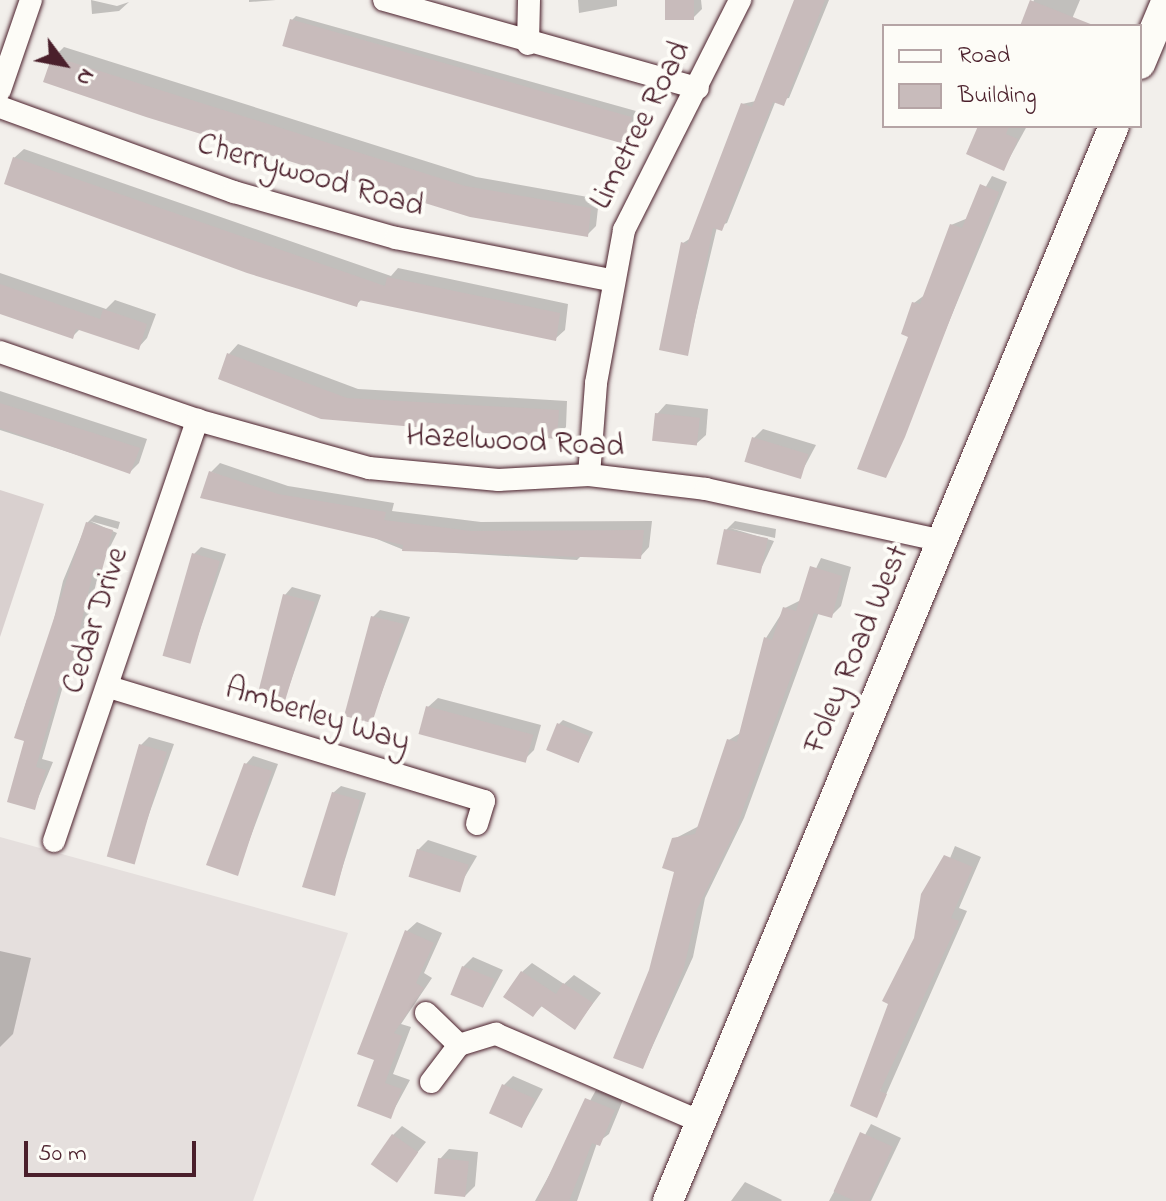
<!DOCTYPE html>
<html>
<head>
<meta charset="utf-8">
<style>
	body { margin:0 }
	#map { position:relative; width:1166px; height:1201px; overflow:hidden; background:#f2efeb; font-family:"Indie Flower",sans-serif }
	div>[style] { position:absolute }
	.built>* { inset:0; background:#e5dfdd }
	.green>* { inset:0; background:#d9d0cf }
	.shadow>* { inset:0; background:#0003 }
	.building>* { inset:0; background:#c8bbbb; transform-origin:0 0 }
	.roads { filter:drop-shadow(0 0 2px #4a1f2b) drop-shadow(0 0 2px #4a1f2b) }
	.minor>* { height:22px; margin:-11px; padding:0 11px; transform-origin:11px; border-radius:11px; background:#fdfcf7 }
	.secondary>* { height:30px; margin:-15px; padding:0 15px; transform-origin:15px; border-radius:15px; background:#fdfcf7 }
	span { translate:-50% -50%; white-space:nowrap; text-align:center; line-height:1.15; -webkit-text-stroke:8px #fdfcf7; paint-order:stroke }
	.street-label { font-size:32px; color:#4a1f2b }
	.legend { position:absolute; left:882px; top:24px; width:260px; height:104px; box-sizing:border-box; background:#fdfcf7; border:2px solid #b5a4a5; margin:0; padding:10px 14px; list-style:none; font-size:24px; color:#4a1f2b }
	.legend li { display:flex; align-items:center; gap:16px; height:40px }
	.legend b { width:40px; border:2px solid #b5a4a5 }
	.north { position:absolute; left:24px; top:24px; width:80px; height:80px; -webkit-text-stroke:6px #fdfcf7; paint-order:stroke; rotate:122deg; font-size:22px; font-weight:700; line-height:32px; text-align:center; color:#4a1f2b }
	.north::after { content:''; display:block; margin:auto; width:28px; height:36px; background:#4a1f2b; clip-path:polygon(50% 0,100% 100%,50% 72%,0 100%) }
	.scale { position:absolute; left:24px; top:1141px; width:172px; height:36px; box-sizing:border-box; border:4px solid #4a1f2b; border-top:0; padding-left:10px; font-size:24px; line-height:28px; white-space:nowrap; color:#4a1f2b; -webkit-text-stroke:6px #fdfcf7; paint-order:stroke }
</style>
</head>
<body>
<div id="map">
	<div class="built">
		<div style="clip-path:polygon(0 837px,348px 933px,253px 1201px,0 1201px)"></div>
	</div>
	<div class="green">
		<div style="clip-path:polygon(0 490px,44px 504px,0 637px)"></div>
	</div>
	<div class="shadow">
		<div style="clip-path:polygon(91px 0,117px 6px,129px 2px,119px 11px,92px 14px)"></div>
		<div style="clip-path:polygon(249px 0,276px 0,249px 2px)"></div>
		<div style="clip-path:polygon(578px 0,617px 0,617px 6px,579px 13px)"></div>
		<div style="clip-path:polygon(667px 0,701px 0,702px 9px,694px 17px)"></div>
		<div style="clip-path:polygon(798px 0,829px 0,789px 98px,776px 100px,727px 223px,717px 227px,687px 353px,683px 243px,691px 238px,742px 104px,756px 101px)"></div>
		<div style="clip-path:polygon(1034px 0,1080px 0,1069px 26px,1023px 26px)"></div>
		<div style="clip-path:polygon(296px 16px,636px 111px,629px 137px,625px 142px,292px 20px)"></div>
		<div style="clip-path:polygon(64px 47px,476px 177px,599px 199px,596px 226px,587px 235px,54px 57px)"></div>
		<div style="clip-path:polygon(980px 126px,1027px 126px,1004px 168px)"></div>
		<div style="clip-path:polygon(24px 149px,391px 276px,398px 268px,568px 304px,565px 330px,555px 339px,363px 298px,357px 304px,14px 158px)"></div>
		<div style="clip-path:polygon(992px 176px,1007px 182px,885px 476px,914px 303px,926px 294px,951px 225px,968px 218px)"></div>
		<div style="clip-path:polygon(0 273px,106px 309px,115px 300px,156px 314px,147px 338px,138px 348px,80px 329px,72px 337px,0 313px)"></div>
		<div style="clip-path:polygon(238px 344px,358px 389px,567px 401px,566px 427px,557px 437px,321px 417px,229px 354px)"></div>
		<div style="clip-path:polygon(0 391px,147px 439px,139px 463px,130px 472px,0 430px)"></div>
		<div style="clip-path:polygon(666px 404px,708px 409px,706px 435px,696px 444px,657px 414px)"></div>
		<div style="clip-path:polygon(763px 429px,816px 445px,799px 477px,754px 438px)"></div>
		<div style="clip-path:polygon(220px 463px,288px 486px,394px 503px,392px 511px,481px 522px,652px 521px,649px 547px,640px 557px,586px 551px,577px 560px,404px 550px,211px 472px)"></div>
		<div style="clip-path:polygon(95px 515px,120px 522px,118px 529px,90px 521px,117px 533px,100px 567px,73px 679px,63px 686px,42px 759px,53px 762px,34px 808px,26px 740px,16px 737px,27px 699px,37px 691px,63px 581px,87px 523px)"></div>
		<div style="clip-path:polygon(735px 521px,776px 529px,775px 538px,730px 528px,774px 541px,760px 571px,726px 530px)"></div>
		<div style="clip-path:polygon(201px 547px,226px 554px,189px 662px,194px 554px)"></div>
		<div style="clip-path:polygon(821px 558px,851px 567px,841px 606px,831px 616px,819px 612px,744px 818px,705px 898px,693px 957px,643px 1067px,651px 970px,677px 871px,674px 839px,699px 826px,729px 740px,742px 732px,766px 638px,785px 608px,801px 600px)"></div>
		<div style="clip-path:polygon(292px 587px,321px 595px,285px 698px,285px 595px)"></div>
		<div style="clip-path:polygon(380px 610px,410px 617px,371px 721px,373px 617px)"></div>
		<div style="clip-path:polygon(438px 698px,541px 725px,534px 750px,524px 760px,428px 707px)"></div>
		<div style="clip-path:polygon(563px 720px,593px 732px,579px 761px,559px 724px)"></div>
		<div style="clip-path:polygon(149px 737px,174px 744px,132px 862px,141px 745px)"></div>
		<div style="clip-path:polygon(253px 756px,278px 764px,237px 873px,246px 764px)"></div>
		<div style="clip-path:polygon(341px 786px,366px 793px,334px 894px,333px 793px)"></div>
		<div style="clip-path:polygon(428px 840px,477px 856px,457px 890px,418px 850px)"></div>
		<div style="clip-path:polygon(955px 846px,981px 857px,959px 908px,967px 911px,877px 1115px,891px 1003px)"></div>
		<div style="clip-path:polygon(417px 922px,442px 933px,424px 973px,432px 978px,401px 1024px,411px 1027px,393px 1074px,410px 1080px,390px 1117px,377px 1059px,407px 931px)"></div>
		<div style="clip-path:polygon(0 951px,31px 958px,13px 1034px,0 1047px)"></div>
		<div style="clip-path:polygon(473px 957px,503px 970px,483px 1007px,463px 967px)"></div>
		<div style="clip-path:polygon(532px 963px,564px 984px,574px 975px,601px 993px,575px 1027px,543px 1005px,533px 1015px,522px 972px)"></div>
		<div style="clip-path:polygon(513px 1076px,543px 1089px,522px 1126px,503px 1086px)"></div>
		<div style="clip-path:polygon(596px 1090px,623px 1100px,609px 1134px,597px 1143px,577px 1201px,535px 1201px)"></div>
		<div style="clip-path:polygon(871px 1124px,901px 1138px,871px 1201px,829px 1201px)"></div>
		<div style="clip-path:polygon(402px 1126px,426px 1142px,396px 1179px,393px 1135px)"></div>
		<div style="clip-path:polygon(449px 1149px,478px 1152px,475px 1186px,465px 1196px,440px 1159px)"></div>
		<div style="clip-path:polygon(745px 1182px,782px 1200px,781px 1201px,731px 1201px)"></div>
	</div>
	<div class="building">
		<div style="left:665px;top:0;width:29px;height:20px"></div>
		<div style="clip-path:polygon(794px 0,825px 0,784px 106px,773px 102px,722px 231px,713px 228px,688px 356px,659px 350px,681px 242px,687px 244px,741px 103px,752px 107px)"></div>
		<div style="clip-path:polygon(1030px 0,1093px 25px,1093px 26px,1020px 26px)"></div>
		<div style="left:290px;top:19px;width:356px;height:28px;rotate:16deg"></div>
		<div style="clip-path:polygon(52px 56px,465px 186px,591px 208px,588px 237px,470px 217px,146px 117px,43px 82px)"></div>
		<div style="clip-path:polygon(978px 126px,1009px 126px,1006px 134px,1018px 139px,1004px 171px,966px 154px)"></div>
		<div style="clip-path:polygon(13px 157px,385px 286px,387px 277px,560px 313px,556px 341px,359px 300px,357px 307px,247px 273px,4px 184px)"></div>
		<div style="clip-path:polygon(980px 184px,999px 192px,905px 437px,886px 478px,857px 469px,908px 337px,901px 334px,912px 302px,920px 304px,950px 224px,962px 228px)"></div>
		<div style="clip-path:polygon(0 284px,100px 319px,103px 309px,147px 324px,139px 350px,76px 329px,73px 339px,0 314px)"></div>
		<div style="clip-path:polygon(227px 353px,347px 398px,559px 410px,557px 439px,321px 419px,218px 379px)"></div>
		<div style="clip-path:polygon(0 403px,140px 448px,130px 474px,0 428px)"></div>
		<div style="left:655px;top:413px;width:45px;height:28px;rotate:6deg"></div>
		<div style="left:752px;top:437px;width:59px;height:26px;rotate:17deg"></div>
		<div style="clip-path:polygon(209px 471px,278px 494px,386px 512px,384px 520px,471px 531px,644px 530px,641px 559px,402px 551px,403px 545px,200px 498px)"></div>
		<div style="clip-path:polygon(86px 522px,113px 530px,102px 570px,94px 568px,66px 689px,59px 687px,36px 767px,46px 770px,35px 810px,7px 802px,24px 741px,14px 738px)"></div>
		<div style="left:724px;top:529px;width:45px;height:36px;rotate:12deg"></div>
		<div style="left:192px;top:553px;width:29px;height:107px;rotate:16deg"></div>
		<div style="clip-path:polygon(810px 566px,842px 576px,832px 618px,814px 613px,736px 829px,697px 909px,684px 968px,643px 1069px,613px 1058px,649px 970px,674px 872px,662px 868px,672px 838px,695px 834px,727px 739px,737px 742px,764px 637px,772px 640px,783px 607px,796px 611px)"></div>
		<div style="clip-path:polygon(283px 594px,315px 602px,285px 701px,258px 693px)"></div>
		<div style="clip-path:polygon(371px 616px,404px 624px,372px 723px,344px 716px)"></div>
		<div style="left:426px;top:706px;width:111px;height:29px;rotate:15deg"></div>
		<div style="left:557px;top:723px;width:35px;height:29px;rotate:22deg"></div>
		<div style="left:139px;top:744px;width:29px;height:117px;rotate:16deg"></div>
		<div style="clip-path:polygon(244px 763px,272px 771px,238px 876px,206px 865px)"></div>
		<div style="clip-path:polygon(332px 792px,360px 800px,335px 896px,302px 887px)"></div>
		<div style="left:417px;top:849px;width:54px;height:29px;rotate:17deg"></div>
		<div style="clip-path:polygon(944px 855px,973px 867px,951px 918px,959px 921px,880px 1091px,887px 1094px,877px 1118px,850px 1106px,888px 1004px,882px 1001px,914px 938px,921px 894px)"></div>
		<div style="clip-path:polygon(405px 930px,434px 943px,416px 983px,424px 988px,394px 1033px,402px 1036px,385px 1083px,402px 1089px,391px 1119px,357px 1106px,374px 1060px,357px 1054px)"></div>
		<div style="left:462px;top:966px;width:35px;height:31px;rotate:22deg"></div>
		<div style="clip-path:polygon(521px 971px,556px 994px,563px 983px,593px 1003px,575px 1030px,541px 1006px,533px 1017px,503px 997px)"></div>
		<div style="left:502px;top:1084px;width:36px;height:32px;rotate:24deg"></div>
		<div style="clip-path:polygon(585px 1098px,615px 1110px,600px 1146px,592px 1143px,569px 1201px,537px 1201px)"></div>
		<div style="left:860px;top:1132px;width:36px;height:65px;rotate:24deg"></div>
		<div style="left:392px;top:1134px;width:32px;height:37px;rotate:35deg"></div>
		<div style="left:438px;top:1158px;width:31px;height:36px;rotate:6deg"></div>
	</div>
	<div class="roads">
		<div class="minor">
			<div style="left:384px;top:0;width:326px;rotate:15.7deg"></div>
			<div style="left:528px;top:44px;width:44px;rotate:-88.7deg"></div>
			<div style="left:0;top:90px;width:95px;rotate:-71deg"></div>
			<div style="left:0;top:107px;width:249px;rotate:20deg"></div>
			<div style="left:234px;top:192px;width:168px;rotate:15.9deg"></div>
			<div style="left:396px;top:238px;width:218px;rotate:11.1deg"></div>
			<div style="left:0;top:352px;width:208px;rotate:19deg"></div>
			<div style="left:197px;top:420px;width:179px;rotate:15.6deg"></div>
			<div style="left:369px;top:468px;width:130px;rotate:5.3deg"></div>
			<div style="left:498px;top:480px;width:91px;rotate:-3.1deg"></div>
			<div style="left:589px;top:475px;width:118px;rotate:6.8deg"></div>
			<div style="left:706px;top:489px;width:242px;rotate:12.4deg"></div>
			<div style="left:589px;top:475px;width:92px;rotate:-85.6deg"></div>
			<div style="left:596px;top:383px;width:156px;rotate:-79.6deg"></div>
			<div style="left:624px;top:230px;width:258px;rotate:-63.2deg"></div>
			<div style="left:109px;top:687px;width:392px;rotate:16.9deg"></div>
			<div style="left:484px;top:801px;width:24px;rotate:107deg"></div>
			<div style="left:54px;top:841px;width:445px;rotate:-71.2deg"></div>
			<div style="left:426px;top:1013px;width:46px;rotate:44.1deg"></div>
			<div style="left:431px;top:1082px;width:46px;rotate:-52.9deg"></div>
			<div style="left:459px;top:1045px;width:39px;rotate:-17deg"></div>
			<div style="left:496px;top:1034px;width:223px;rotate:23.2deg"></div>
		</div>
		<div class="secondary">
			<div style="left:1140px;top:64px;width:67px;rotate:-67.2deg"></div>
			<div style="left:668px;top:1201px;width:1164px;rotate:-67.47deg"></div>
		</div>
	</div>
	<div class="street-label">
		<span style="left:642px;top:126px;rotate:-63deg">Limetree Road</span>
		<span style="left:310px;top:177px;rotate:16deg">Cherrywood Road</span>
		<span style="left:515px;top:443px;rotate:3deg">Hazelwood Road</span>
		<span style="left:97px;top:621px;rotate:-72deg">Cedar Drive</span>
		<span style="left:858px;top:650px;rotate:-67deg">Foley Road West</span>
		<span style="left:317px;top:717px;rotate:17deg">Amberley Way</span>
	</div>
	<ul class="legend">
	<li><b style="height:10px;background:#fdfcf7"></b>Road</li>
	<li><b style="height:22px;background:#c8bbbb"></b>Building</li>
	</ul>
	<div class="north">N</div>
	<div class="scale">50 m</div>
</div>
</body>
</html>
